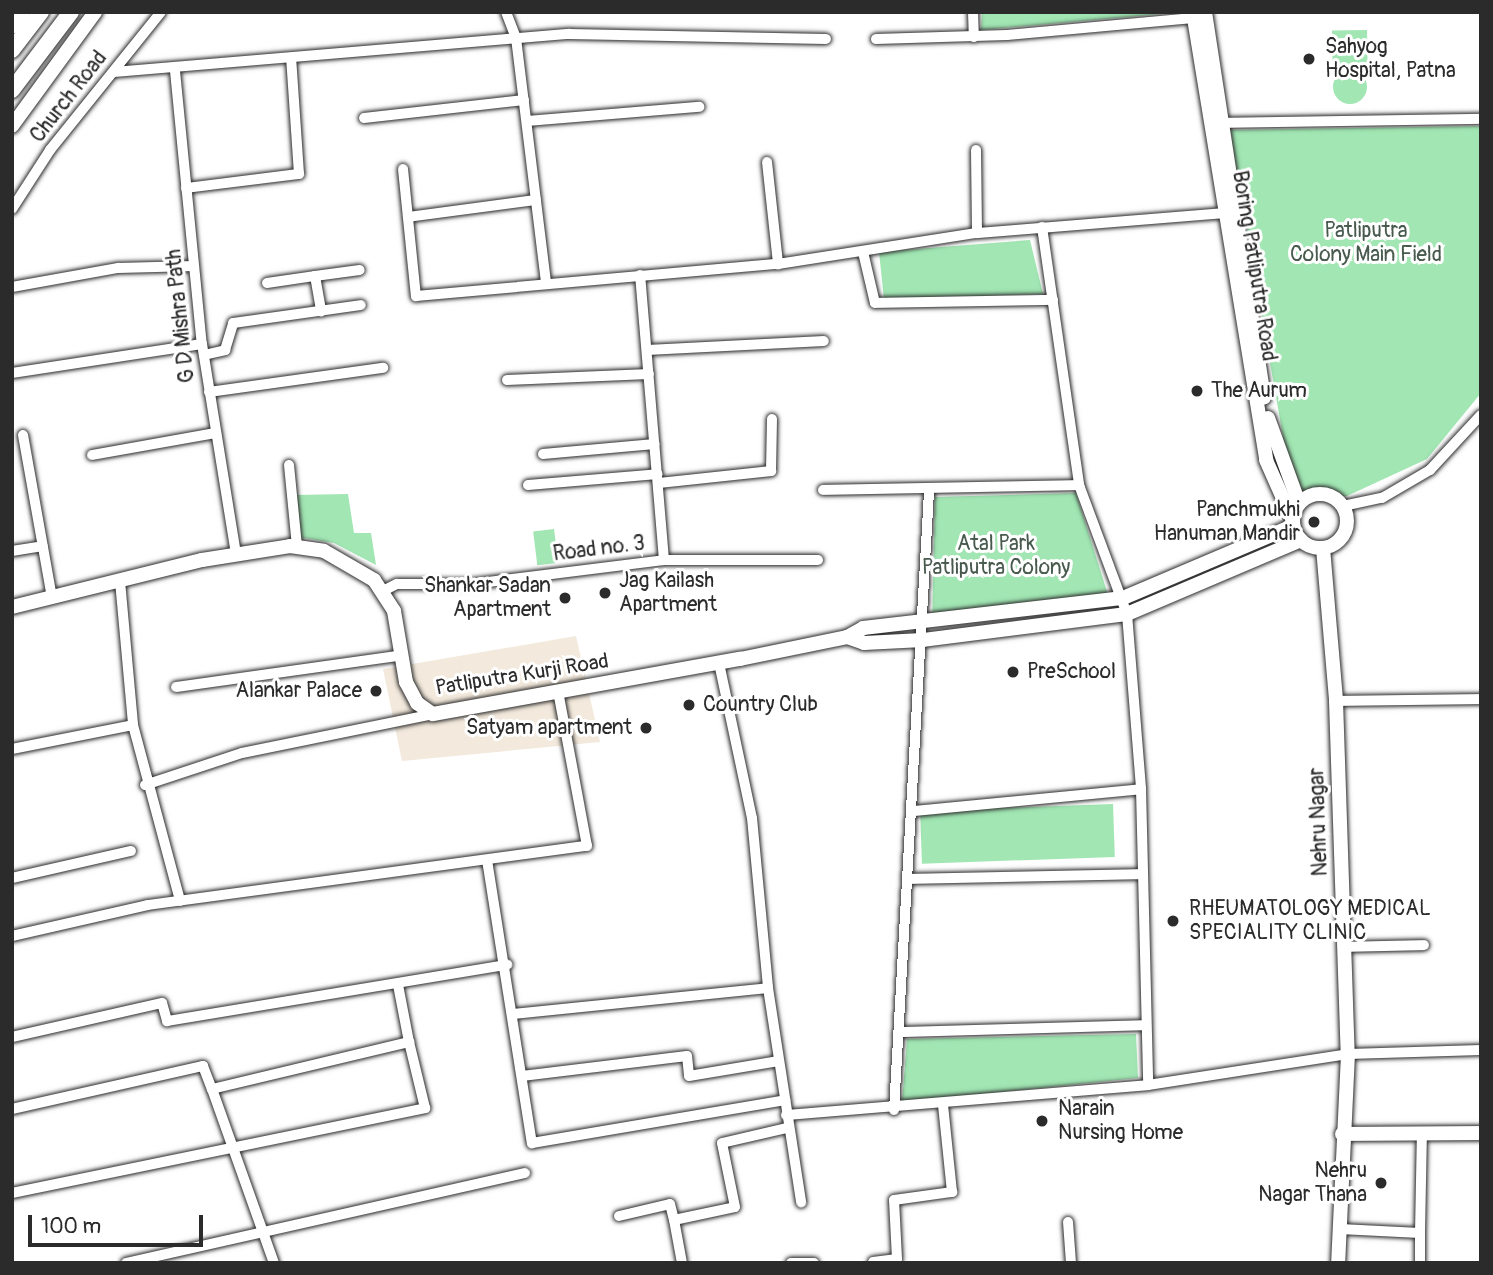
<!DOCTYPE html>
<html>
<head>
<meta charset="utf-8">
<style>
	body { margin:0 }
	#map { position:relative; width:1493px; height:1275px; overflow:hidden; background:#fff; font-family:Pangolin,sans-serif }
	div>[style] { position:absolute }
	.built>* { inset:0; background:#f3e9dc }
	.green>* { inset:0; background:#a1e6b3; transform-origin:0 0 }
	.round { border-radius:50% }
	.roads { filter:drop-shadow(0 0 2px #2b2b2b) drop-shadow(0 0 2px #2b2b2b) }
	.street>* { height:10px; margin:-5px; padding:0 5px; transform-origin:5px; border-radius:5px; background:#fff }
	.secondary>* { height:14px; margin:-7px; padding:0 7px; transform-origin:7px; border-radius:7px; background:#fff }
	.secondary>.ring { margin:-7px; padding:0; box-sizing:content-box; background:none; border:14px solid #fff; border-radius:50% }
	.primary>* { height:16px; margin:-8px; padding:0 8px; transform-origin:8px; border-radius:8px; background:#fff }
	.dots>* { width:19px; height:19px; translate:-50% -50%; box-sizing:border-box; border:4px solid #fff; border-radius:50% }
	span { translate:-50% -50%; white-space:nowrap; text-align:center; line-height:1.15; -webkit-text-stroke:6px #fff; paint-order:stroke }
	.poi-label { font-size:21px; color:#2b2b2b }
	.left { translate:0 -50%; text-align:left }
	.right { translate:-100% -50%; text-align:right }
	.street-label { font-size:21px; color:#2b2b2b }
	.park-label { font-size:21px; color:#485a4d }
	.frame { position:absolute; inset:0; border:14px solid #2b2b2b; pointer-events:none }
	.scale { position:absolute; left:28px; top:1215px; width:175px; height:32px; box-sizing:border-box; border:4px solid #2b2b2b; border-top:0; padding-left:9px; font-size:21px; line-height:24px; white-space:nowrap; color:#2b2b2b; -webkit-text-stroke:5px #fff; paint-order:stroke }
</style>
</head>
<body>
<div id="map">
	<div class="built">
		<div style="clip-path:polygon(576px 636px,600px 742px,402px 761px,383px 669px)"></div>
	</div>
	<div class="green">
		<div style="clip-path:polygon(982px 12px,1184px 12px,981px 30px)"></div>
		<div style="left:1367px;top:30px;width:42px;height:35px;rotate:89deg"></div>
		<div class="round" style="left:1333px;top:70px;width:34px;height:34px"></div>
		<div style="clip-path:polygon(1481px 126px,1481px 393px,1427px 459px,1347px 496px,1307px 500px,1288px 465px,1229px 130px)"></div>
		<div style="clip-path:polygon(1030px 240px,1043px 294px,884px 299px,879px 252px)"></div>
		<div style="clip-path:polygon(1076px 493px,1110px 601px,932px 624px,935px 497px)"></div>
		<div style="clip-path:polygon(348px 494px,354px 533px,371px 533px,376px 565px,334px 543px,298px 537px,295px 495px)"></div>
		<div style="left:554px;top:529px;width:34px;height:21px;rotate:83deg"></div>
		<div style="left:1113px;top:804px;width:53px;height:193px;rotate:88deg"></div>
		<div style="clip-path:polygon(1136px 1034px,1138px 1078px,902px 1102px,907px 1039px)"></div>
	</div>
	<div class="roads">
		<div class="street">
			<div style="left:506px;top:12px;width:28px;rotate:69deg"></div>
			<div style="left:516px;top:38px;width:247px;rotate:83deg"></div>
			<div style="left:973px;top:12px;width:25px;rotate:88deg"></div>
			<div style="left:876px;top:39px;width:131px;rotate:-1.7deg"></div>
			<div style="left:1007px;top:35px;width:187px;rotate:-5.2deg"></div>
			<div style="left:175px;top:71px;width:274px;rotate:84.4deg"></div>
			<div style="left:202px;top:344px;width:214px;rotate:80.8deg"></div>
			<div style="left:114px;top:72px;width:457px;rotate:-4.8deg"></div>
			<div style="left:569px;top:34px;width:257px;rotate:1.1deg"></div>
			<div style="left:364px;top:118px;width:161px;rotate:-6.4deg"></div>
			<div style="left:527px;top:121px;width:173px;rotate:-4.7deg"></div>
			<div style="left:1219px;top:123px;width:262px;rotate:-0.9deg"></div>
			<div style="left:976px;top:150px;width:83px;rotate:89.3deg"></div>
			<div style="left:767px;top:162px;width:103px;rotate:83.8deg"></div>
			<div style="left:403px;top:169px;width:128px;rotate:84.2deg"></div>
			<div style="left:416px;top:296px;width:363px;rotate:-5.1deg"></div>
			<div style="left:778px;top:264px;width:201px;rotate:-8.9deg"></div>
			<div style="left:977px;top:233px;width:247px;rotate:-4.6deg"></div>
			<div style="left:186px;top:188px;width:114px;rotate:-7.1deg"></div>
			<div style="left:299px;top:174px;width:116px;rotate:-93.9deg"></div>
			<div style="left:12px;top:209px;width:70px;rotate:-57.2deg"></div>
			<div style="left:50px;top:150px;width:177px;rotate:-51.2deg"></div>
			<div style="left:408px;top:217px;width:129px;rotate:-7.6deg"></div>
			<div style="left:1042px;top:227px;width:261px;rotate:81.8deg"></div>
			<div style="left:1079px;top:485px;width:138px;rotate:69.6deg"></div>
			<div style="left:1127px;top:614px;width:176px;rotate:85.4deg"></div>
			<div style="left:1141px;top:789px;width:296px;rotate:88.6deg"></div>
			<div style="left:863px;top:252px;width:52px;rotate:76.8deg"></div>
			<div style="left:875px;top:303px;width:178px;rotate:-1deg"></div>
			<div style="left:315px;top:276px;width:45px;rotate:-7.6deg"></div>
			<div style="left:267px;top:283px;width:49px;rotate:-8.3deg"></div>
			<div style="left:315px;top:276px;width:36px;rotate:80deg"></div>
			<div style="left:12px;top:287px;width:108px;rotate:-10.2deg"></div>
			<div style="left:118px;top:268px;width:76px;rotate:-1.5deg"></div>
			<div style="left:647px;top:350px;width:177px;rotate:-2.9deg"></div>
			<div style="left:204px;top:355px;width:22px;rotate:-13deg"></div>
			<div style="left:225px;top:350px;width:28px;rotate:-73deg"></div>
			<div style="left:233px;top:323px;width:129px;rotate:-8deg"></div>
			<div style="left:12px;top:373px;width:192px;rotate:-8.7deg"></div>
			<div style="left:507px;top:380px;width:142px;rotate:-2.4deg"></div>
			<div style="left:209px;top:392px;width:176px;rotate:-7.9deg"></div>
			<div style="left:23px;top:435px;width:166px;rotate:79.9deg"></div>
			<div style="left:543px;top:454px;width:112px;rotate:-5.1deg"></div>
			<div style="left:92px;top:455px;width:126px;rotate:-10.1deg"></div>
			<div style="left:289px;top:465px;width:82px;rotate:84.4deg"></div>
			<div style="left:659px;top:483px;width:113px;rotate:-6.1deg"></div>
			<div style="left:771px;top:471px;width:52px;rotate:-88.9deg"></div>
			<div style="left:528px;top:485px;width:130px;rotate:-4.8deg"></div>
			<div style="left:823px;top:490px;width:256px;rotate:-1.1deg"></div>
			<div style="left:1343px;top:506px;width:40px;rotate:-12deg"></div>
			<div style="left:1382px;top:498px;width:56px;rotate:-30.3deg"></div>
			<div style="left:1430px;top:470px;width:75px;rotate:-47.2deg"></div>
			<div style="left:12px;top:551px;width:31px;rotate:-9deg"></div>
			<div style="left:664px;top:560px;width:154px"></div>
			<div style="left:120px;top:581px;width:145px;rotate:84.8deg"></div>
			<div style="left:133px;top:725px;width:182px;rotate:75deg"></div>
			<div style="left:381px;top:592px;width:18px;rotate:-27deg"></div>
			<div style="left:397px;top:584px;width:75px"></div>
			<div style="left:472px;top:584px;width:193px;rotate:-7.1deg"></div>
			<div style="left:664px;top:560px;width:286px;rotate:-94.8deg"></div>
			<div style="left:719px;top:663px;width:158px;rotate:78deg"></div>
			<div style="left:752px;top:818px;width:171px;rotate:84.6deg"></div>
			<div style="left:768px;top:988px;width:217px;rotate:81.2deg"></div>
			<div style="left:176px;top:687px;width:229px;rotate:-8deg"></div>
			<div style="left:1336px;top:701px;width:145px;rotate:-0.8deg"></div>
			<div style="left:12px;top:749px;width:123px;rotate:-11.2deg"></div>
			<div style="left:145px;top:785px;width:102px;rotate:-18.3deg"></div>
			<div style="left:242px;top:753px;width:195px;rotate:-11.5deg"></div>
			<div style="left:914px;top:811px;width:228px;rotate:-5.5deg"></div>
			<div style="left:487px;top:860px;width:287px;rotate:81deg"></div>
			<div style="left:532px;top:1143px;width:257px;rotate:-9.6deg"></div>
			<div style="left:12px;top:878px;width:122px;rotate:-12.8deg"></div>
			<div style="left:910px;top:879px;width:233px;rotate:-1.2deg"></div>
			<div style="left:12px;top:936px;width:139px;rotate:-12.8deg"></div>
			<div style="left:148px;top:905px;width:443px;rotate:-7.7deg"></div>
			<div style="left:587px;top:846px;width:158px;rotate:-100.6deg"></div>
			<div style="left:1344px;top:947px;width:80px;rotate:-1.4deg"></div>
			<div style="left:513px;top:1014px;width:256px;rotate:-5.8deg"></div>
			<div style="left:900px;top:1032px;width:246px;rotate:-1.6deg"></div>
			<div style="left:12px;top:1037px;width:154px;rotate:-12.8deg"></div>
			<div style="left:162px;top:1003px;width:19px;rotate:74deg"></div>
			<div style="left:167px;top:1021px;width:345px;rotate:-9.4deg"></div>
			<div style="left:522px;top:1076px;width:166px;rotate:-6.9deg"></div>
			<div style="left:687px;top:1056px;width:20px;rotate:84deg"></div>
			<div style="left:689px;top:1076px;width:91px;rotate:-9.5deg"></div>
			<div style="left:212px;top:1089px;width:185px;rotate:70.4deg"></div>
			<div style="left:12px;top:1109px;width:196px;rotate:-12.7deg"></div>
			<div style="left:203px;top:1066px;width:25px;rotate:69deg"></div>
			<div style="left:212px;top:1089px;width:203px;rotate:-13.4deg"></div>
			<div style="left:409px;top:1042px;width:58px;rotate:-100.9deg"></div>
			<div style="left:894px;top:1110px;width:619px;rotate:-86.76deg"></div>
			<div style="left:786px;top:1115px;width:363px;rotate:-4.7deg"></div>
			<div style="left:1148px;top:1085px;width:202px;rotate:-8.8deg"></div>
			<div style="left:1348px;top:1054px;width:133px;rotate:-1.7deg"></div>
			<div style="left:12px;top:1193px;width:422px;rotate:-11.6deg"></div>
			<div style="left:425px;top:1108px;width:68px;rotate:-103.6deg"></div>
			<div style="left:619px;top:1216px;width:52px;rotate:-13.2deg"></div>
			<div style="left:670px;top:1204px;width:16px;rotate:76deg"></div>
			<div style="left:1068px;top:1222px;width:41px;rotate:85.8deg"></div>
			<div style="left:1340px;top:1229px;width:80px;rotate:2.9deg"></div>
			<div style="left:1420px;top:1233px;width:100px;rotate:-88.9deg"></div>
			<div style="left:1420px;top:1233px;width:30px;rotate:90deg"></div>
			<div style="left:873px;top:1262px;width:24px;rotate:-7deg"></div>
			<div style="left:897px;top:1259px;width:59px;rotate:-92.9deg"></div>
			<div style="left:894px;top:1200px;width:59px;rotate:-7.9deg"></div>
			<div style="left:952px;top:1192px;width:87px;rotate:-95.9deg"></div>
			<div style="left:126px;top:1263px;width:409px;rotate:-12.7deg"></div>
			<div style="left:682px;top:1263px;width:44px;rotate:-100.5deg"></div>
			<div style="left:674px;top:1220px;width:62px;rotate:-12deg"></div>
			<div style="left:735px;top:1207px;width:65px;rotate:-101.5deg"></div>
			<div style="left:722px;top:1143px;width:67px;rotate:-13deg"></div>
			<div style="left:791px;top:1263px;width:23px"></div>
		</div>
		<div class="secondary">
			<div style="left:1193px;top:12px;width:454px;rotate:80.7deg"></div>
			<div style="left:1266px;top:460px;width:67px;rotate:66.1deg"></div>
			<div style="left:1205px;top:12px;width:390px;rotate:81.3deg"></div>
			<div style="left:12px;top:27px;width:19px;rotate:-54deg"></div>
			<div style="left:12px;top:126px;width:141px;rotate:-53.9deg"></div>
			<div style="left:1268px;top:418px;width:90px;rotate:70deg"></div>
			<div class="ring" style="left:1293px;top:494px;width:40px;height:40px"></div>
			<div style="left:1323px;top:548px;width:154px;rotate:85.1deg"></div>
			<div style="left:1336px;top:701px;width:353px;rotate:88.1deg"></div>
			<div style="left:1348px;top:1054px;width:209px;rotate:92.7deg"></div>
			<div style="left:12px;top:607px;width:196px;rotate:-13.9deg"></div>
			<div style="left:202px;top:560px;width:89px;rotate:-9deg"></div>
			<div style="left:290px;top:546px;width:34px;rotate:8deg"></div>
			<div style="left:324px;top:551px;width:58px;rotate:30.1deg"></div>
			<div style="left:374px;top:580px;width:37px;rotate:57deg"></div>
			<div style="left:394px;top:611px;width:72px;rotate:80.4deg"></div>
			<div style="left:406px;top:682px;width:24px;rotate:62deg"></div>
			<div style="left:417px;top:703px;width:19px;rotate:35deg"></div>
			<div style="left:433px;top:714px;width:312px;rotate:-10.2deg"></div>
			<div style="left:740px;top:659px;width:109px;rotate:-11.6deg"></div>
			<div style="left:847px;top:637px;width:18px;rotate:-29deg"></div>
			<div style="left:863px;top:628px;width:262px;rotate:-6.6deg"></div>
			<div style="left:1123px;top:598px;width:185px;rotate:-23deg"></div>
			<div style="left:847px;top:637px;width:18px;rotate:19deg"></div>
			<div style="left:864px;top:643px;width:59px;rotate:-2.9deg"></div>
			<div style="left:923px;top:640px;width:206px;rotate:-7.3deg"></div>
			<div style="left:1127px;top:614px;width:189px;rotate:-23deg"></div>
			<div style="left:1342px;top:1134px;width:139px;rotate:-0.4deg"></div>
		</div>
		<div class="primary">
			<div style="left:12px;top:50px;width:48px;rotate:-52.7deg"></div>
			<div style="left:12px;top:90px;width:98px;rotate:-52.9deg"></div>
		</div>
	</div>
	<div class="dots">
		<div style="left:1309px;top:59px;background:#2b2b2b"></div>
		<div style="left:1197px;top:391px;background:#2b2b2b"></div>
		<div style="left:1314px;top:522px;background:#2b2b2b"></div>
		<div style="left:605px;top:593px;background:#2b2b2b"></div>
		<div style="left:565px;top:598px;background:#2b2b2b"></div>
		<div style="left:1013px;top:672px;background:#2b2b2b"></div>
		<div style="left:376px;top:691px;background:#2b2b2b"></div>
		<div style="left:689px;top:705px;background:#2b2b2b"></div>
		<div style="left:646px;top:728px;background:#2b2b2b"></div>
		<div style="left:1173px;top:921px;background:#2b2b2b"></div>
		<div style="left:1042px;top:1121px;background:#2b2b2b"></div>
		<div style="left:1381px;top:1183px;background:#2b2b2b"></div>
	</div>
	<div class="poi-label">
		<span class="left" style="left:1325px;top:59px">Sahyog<br>Hospital, Patna</span>
		<span class="left" style="left:1211px;top:391px">The Aurum</span>
		<span class="right" style="left:1300px;top:522px">Panchmukhi<br>Hanuman Mandir</span>
		<span class="left" style="left:619px;top:593px">Jag Kailash<br>Apartment</span>
		<span class="right" style="left:551px;top:598px">Shankar Sadan<br>Apartment</span>
		<span class="left" style="left:1027px;top:672px">PreSchool</span>
		<span class="right" style="left:362px;top:691px">Alankar Palace</span>
		<span class="left" style="left:703px;top:705px">Country Club</span>
		<span class="right" style="left:632px;top:728px">Satyam apartment</span>
		<span class="left" style="left:1189px;top:921px">RHEUMATOLOGY MEDICAL<br>SPECIALITY CLINIC</span>
		<span class="left" style="left:1058px;top:1121px">Narain<br>Nursing Home</span>
		<span class="right" style="left:1367px;top:1183px">Nehru<br>Nagar Thana</span>
	</div>
	<div class="street-label">
		<span style="left:69px;top:97px;rotate:-52deg">Church Road</span>
		<span style="left:1254px;top:266px;rotate:81deg">Boring Patliputra Road</span>
		<span style="left:181px;top:316px;rotate:-96deg">G D Mishra Path</span>
		<span style="left:599px;top:549px;rotate:-7deg">Road no. 3</span>
		<span style="left:522px;top:675px;rotate:-9deg">Patliputra Kurji Road</span>
		<span style="left:1319px;top:822px;rotate:-92deg">Nehru Nagar</span>
	</div>
	<div class="park-label">
		<span style="left:1366px;top:243px">Patliputra<br>Colony Main Field</span>
		<span style="left:996px;top:556px">Atal Park<br>Patliputra Colony</span>
	</div>
	<div class="frame"></div>
	<div class="scale">100 m</div>
</div>
</body>
</html>
